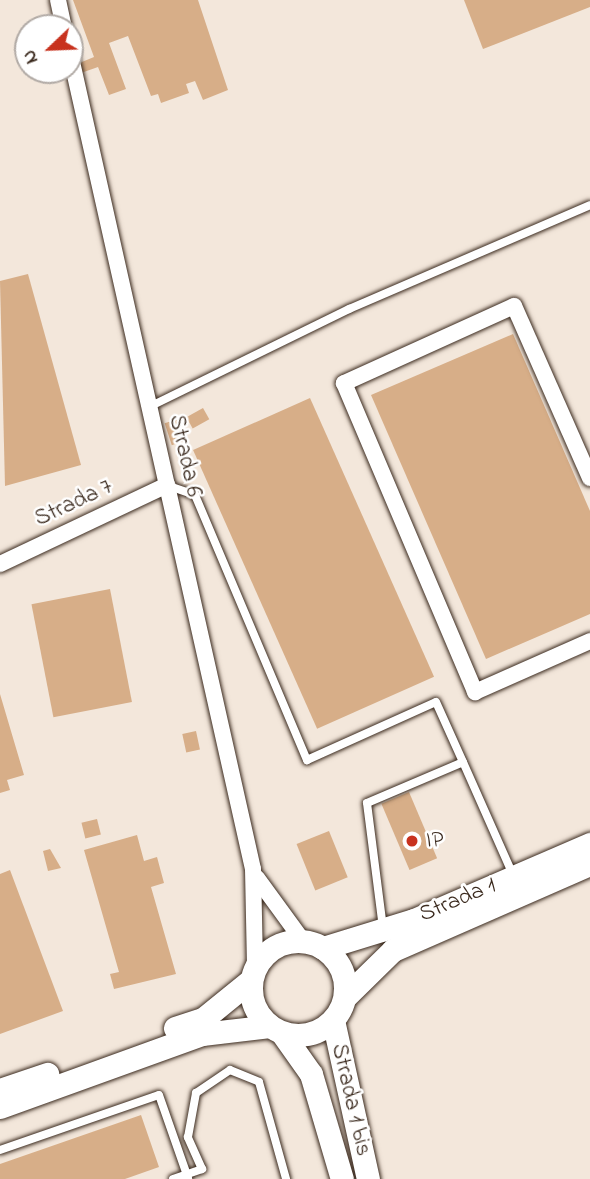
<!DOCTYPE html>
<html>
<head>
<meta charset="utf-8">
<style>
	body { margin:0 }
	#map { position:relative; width:590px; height:1179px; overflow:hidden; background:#fff; font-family:"Indie Flower",sans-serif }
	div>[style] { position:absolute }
	.built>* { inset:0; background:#f3e7db }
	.building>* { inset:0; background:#d7ae88; transform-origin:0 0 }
	.roads { filter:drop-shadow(0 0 2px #3b2a1e) drop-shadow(0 0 2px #3b2a1e) }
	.lane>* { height:8px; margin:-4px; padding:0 4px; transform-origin:4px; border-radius:4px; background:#fff }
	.street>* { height:16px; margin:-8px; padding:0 8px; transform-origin:8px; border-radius:8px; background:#fff }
	.secondary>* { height:23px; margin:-11.5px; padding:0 11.5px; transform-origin:11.5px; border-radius:11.5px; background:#fff }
	.secondary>.ring { margin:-11.5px; padding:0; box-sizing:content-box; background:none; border:23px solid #fff; border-radius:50% }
	.dots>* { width:19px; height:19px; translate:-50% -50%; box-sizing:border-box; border:4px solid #fff; border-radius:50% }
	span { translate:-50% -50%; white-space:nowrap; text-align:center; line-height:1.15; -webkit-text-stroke:5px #fff; paint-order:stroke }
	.street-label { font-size:23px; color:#3b2a1e }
	.poi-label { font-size:23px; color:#3b2a1e }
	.left { translate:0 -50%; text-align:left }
	.north { position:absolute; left:14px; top:14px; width:70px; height:70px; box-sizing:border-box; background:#fff; border:2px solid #b1aaa5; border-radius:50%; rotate:247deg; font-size:19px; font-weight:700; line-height:28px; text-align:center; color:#3b2a1e }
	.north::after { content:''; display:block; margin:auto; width:24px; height:32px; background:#c8321e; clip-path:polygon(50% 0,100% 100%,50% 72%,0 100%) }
</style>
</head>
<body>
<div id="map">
	<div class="built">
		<div style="clip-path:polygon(evenodd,0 0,590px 0,590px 1179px,0 1179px,0 0,28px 28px,70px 28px,70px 70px,28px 70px,28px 28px)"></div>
	</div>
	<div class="building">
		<div style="clip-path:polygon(73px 0,198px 0,228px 90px,203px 100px,195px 81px,186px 84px,189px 93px,161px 103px,158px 94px,151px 96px,128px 36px,109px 43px,126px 89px,109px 95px,98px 67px,81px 73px,77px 64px,94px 57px)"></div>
		<div style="clip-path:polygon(464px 0,590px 0,590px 7px,483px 49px)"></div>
		<div style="clip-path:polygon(28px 274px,81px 465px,5px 486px,0 281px)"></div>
		<div style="clip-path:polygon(513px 334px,590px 511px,590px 614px,486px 659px,371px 395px)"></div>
		<div style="left:310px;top:398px;width:305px;height:128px;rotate:66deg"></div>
		<div style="left:203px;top:408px;width:13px;height:19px;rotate:61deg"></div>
		<div style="left:178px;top:419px;width:23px;height:14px;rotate:72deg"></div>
		<div style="left:110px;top:589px;width:115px;height:80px;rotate:79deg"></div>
		<div style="clip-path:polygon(0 694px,24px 775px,7px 780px,10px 790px,0 793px)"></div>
		<div style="left:196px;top:731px;width:19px;height:14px;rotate:78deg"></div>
		<div style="left:409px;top:792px;width:72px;height:30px;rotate:67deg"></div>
		<div style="left:97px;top:819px;width:16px;height:16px;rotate:76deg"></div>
		<div style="left:329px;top:831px;width:50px;height:35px;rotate:68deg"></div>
		<div style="clip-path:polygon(137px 835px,144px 861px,157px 857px,164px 883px,151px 887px,176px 974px,114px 989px,110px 974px,119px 972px,84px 850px)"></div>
		<div style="clip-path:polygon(50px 849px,61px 868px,48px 871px,43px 851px)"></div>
		<div style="clip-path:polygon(10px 870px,63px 1011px,0 1034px,0 874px)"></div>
		<div style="clip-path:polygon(141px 1115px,159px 1167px,125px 1179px,0 1179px,0 1164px)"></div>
	</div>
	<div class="roads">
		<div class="lane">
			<div style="left:149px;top:407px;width:223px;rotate:-26.1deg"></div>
			<div style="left:349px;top:309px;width:262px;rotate:-23.3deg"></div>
			<div style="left:169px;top:486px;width:28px;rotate:19deg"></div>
			<div style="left:195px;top:495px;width:288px;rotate:67.1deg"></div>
			<div style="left:307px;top:760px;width:141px;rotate:-24.2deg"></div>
			<div style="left:436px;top:702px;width:66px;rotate:65.8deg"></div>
			<div style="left:383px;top:928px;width:126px;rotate:-97.3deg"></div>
			<div style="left:367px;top:803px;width:104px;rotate:-23.1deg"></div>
			<div style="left:463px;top:762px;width:124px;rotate:66.1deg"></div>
			<div style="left:0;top:1150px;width:168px;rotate:-19.1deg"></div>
			<div style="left:159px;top:1095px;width:88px;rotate:70.7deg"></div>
			<div style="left:173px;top:1179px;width:31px;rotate:-19deg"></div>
			<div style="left:202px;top:1169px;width:35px;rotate:-114deg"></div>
			<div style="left:188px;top:1137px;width:45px;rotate:-79.7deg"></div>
			<div style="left:196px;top:1093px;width:41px;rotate:-34.1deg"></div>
			<div style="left:230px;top:1070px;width:31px;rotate:22deg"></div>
			<div style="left:259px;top:1082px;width:101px;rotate:74.4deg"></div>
		</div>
		<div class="street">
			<div style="left:58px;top:0;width:29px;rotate:78deg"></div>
			<div style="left:70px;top:53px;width:836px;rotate:77.36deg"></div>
			<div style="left:253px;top:869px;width:99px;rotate:88.8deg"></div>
			<div style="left:590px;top:478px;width:188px;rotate:-113.8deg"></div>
			<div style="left:514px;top:306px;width:187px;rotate:155.6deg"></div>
			<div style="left:344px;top:383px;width:336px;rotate:67deg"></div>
			<div style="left:475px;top:692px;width:126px;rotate:-23.9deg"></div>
			<div style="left:0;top:564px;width:185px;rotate:-25.3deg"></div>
			<div style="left:257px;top:878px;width:78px;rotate:53.9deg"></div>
		</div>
		<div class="secondary">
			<div class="ring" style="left:251px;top:941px;width:71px;height:71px"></div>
			<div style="left:323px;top:948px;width:95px;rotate:-17.1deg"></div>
			<div style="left:414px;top:920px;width:192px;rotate:-23.4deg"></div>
			<div style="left:345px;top:997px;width:67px;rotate:-44.4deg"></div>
			<div style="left:393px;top:950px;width:215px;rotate:-23.6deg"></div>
			<div style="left:333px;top:1020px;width:163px;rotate:77.6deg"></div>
			<div style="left:175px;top:1028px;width:29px;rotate:-18deg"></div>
			<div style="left:203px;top:1019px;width:62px;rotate:-39.1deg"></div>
			<div style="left:282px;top:1033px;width:50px;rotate:54.7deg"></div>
			<div style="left:311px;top:1074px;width:109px;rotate:73.6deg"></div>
			<div style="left:0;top:1090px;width:50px;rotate:-18.8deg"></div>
			<div style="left:0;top:1107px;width:215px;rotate:-19.9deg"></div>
			<div style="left:202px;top:1034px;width:68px;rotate:-6.7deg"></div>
		</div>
	</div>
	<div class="dots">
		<div style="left:412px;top:841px;background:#c8321e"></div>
	</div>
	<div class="street-label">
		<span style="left:184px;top:456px;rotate:77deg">Strada 6</span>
		<span style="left:74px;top:504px;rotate:-25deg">Strada 7</span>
		<span style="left:458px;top:901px;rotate:-23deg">Strada 1</span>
		<span style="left:350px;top:1100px;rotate:77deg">Strada 1 bis</span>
	</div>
	<div class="poi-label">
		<span class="left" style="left:426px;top:841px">IP</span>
	</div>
	<div class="north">N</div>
</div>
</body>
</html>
